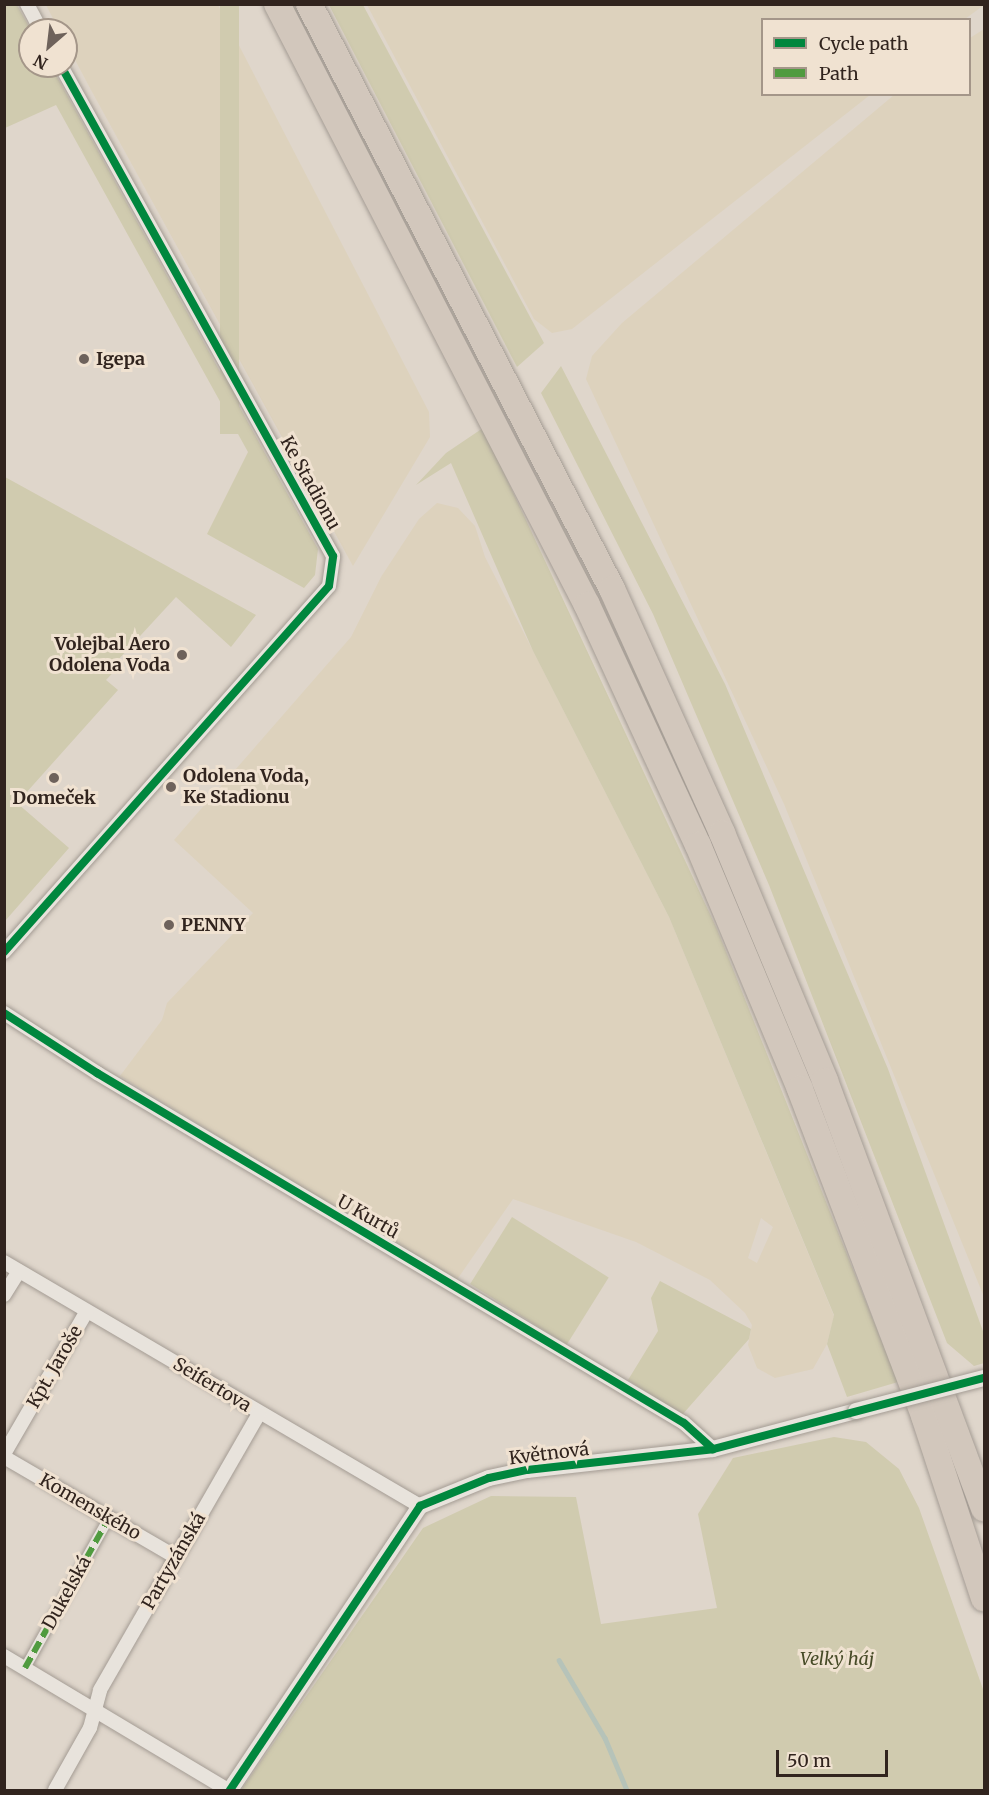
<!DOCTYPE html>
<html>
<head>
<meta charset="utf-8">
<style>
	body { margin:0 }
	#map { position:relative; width:989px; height:1795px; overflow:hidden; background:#dfd6cb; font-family:Merriweather,serif }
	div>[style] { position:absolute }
	.farmland>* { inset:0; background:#ddd2bd }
	.green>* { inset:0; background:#d0cbaf; transform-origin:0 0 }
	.stream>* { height:4.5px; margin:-2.25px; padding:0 2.25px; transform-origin:2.25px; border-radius:2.25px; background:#b6c3b9 }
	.roads { filter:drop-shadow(0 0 2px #a49c94) drop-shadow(0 0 2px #a49c94) }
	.pedestrian>* { height:10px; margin:-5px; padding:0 5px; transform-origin:5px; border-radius:5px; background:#e8e3dc }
	.minor>* { height:14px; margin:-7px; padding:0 7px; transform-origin:7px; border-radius:7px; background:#e8e3dc }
	.tertiary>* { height:16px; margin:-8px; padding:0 8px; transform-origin:8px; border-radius:8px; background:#e8e3dc }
	.motorway>* { height:26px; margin:-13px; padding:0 13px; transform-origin:13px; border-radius:13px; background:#d2c7bc }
	.bridges { filter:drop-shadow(0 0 2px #a49c94) drop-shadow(0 0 2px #a49c94) }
	.tertiary-bridge>* { height:16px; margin:-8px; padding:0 8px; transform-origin:8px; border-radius:8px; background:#e8e3dc }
	.quiet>* { height:6px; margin-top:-3px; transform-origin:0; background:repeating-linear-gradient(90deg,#509b3f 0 12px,transparent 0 18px) }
	.cycleway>* { height:8px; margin:-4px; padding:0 4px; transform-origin:4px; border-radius:4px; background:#00873e }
	.dots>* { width:16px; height:16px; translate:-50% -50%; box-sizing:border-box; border:3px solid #f0e2d1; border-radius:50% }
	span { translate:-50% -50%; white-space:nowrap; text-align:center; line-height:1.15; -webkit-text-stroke:6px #f0e2d1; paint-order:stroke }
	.poi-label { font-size:18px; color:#31241e; font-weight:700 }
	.left { translate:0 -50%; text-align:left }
	.right { translate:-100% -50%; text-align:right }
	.street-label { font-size:18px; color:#31241e }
	.park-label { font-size:18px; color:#474b27; font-style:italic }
	.frame { position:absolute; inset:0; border:6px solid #31241e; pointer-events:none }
	.legend { position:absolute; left:761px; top:18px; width:210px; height:78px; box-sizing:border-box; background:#f0e2d1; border:2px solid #a49689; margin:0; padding:8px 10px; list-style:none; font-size:18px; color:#31241e }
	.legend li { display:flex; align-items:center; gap:12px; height:30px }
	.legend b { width:30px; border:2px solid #a49689 }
	.north { position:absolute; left:18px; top:18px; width:60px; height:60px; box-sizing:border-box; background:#f0e2d1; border:2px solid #a49689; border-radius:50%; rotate:208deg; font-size:16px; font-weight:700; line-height:24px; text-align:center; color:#31241e }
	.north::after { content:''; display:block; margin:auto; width:21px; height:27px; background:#6e625b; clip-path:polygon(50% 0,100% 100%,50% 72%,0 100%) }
	.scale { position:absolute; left:776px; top:1750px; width:112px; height:27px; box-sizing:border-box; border:3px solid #31241e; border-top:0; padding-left:8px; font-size:18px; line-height:21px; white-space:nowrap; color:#31241e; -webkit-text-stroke:4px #f0e2d1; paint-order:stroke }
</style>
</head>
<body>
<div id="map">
	<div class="farmland">
		<div style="clip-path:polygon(46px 5px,218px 5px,429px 412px,430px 437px,353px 566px,91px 90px,66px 43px,66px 30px,59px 30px)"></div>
		<div style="clip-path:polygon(367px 5px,984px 5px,965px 19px,762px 20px,762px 94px,870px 95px,572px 329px,552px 333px,534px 319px)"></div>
		<div style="clip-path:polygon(984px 29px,984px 1297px,784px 804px,586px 379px,592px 356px,622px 323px,894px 95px,970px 94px,970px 38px)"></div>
		<div style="clip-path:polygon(evenodd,437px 503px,458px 508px,475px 526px,485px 557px,669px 917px,834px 1316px,827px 1344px,813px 1369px,775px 1378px,757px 1368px,748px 1345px,752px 1325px,745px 1313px,710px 1280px,636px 1242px,513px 1199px,456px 1281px,120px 1076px,162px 1020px,167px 1003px,253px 913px,174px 840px,351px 637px,381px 577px,419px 519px,437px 503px,761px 1218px,773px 1227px,757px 1263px,748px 1258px,761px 1218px)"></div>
	</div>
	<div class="green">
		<div style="clip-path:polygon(4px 5px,17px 5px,31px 30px,30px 66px,51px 66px,318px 549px,315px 575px,304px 588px,207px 534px,248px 452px,56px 105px,5px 128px)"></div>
		<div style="left:220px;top:5px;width:19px;height:429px"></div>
		<div style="clip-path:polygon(329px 5px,363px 5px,544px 343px,517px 367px)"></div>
		<div style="clip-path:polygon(561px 366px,725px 684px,888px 1069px,984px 1334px,984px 1363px,974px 1366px,947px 1343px,769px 885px,653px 614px,541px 393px)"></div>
		<div style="clip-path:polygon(483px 428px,717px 929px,898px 1382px,847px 1397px,827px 1344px,834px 1315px,669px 917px,533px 651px,451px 463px,416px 485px,446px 453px)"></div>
		<div style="clip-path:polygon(5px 477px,256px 615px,231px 647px,176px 597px,117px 661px,121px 664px,106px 680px,118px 690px,17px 803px,69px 848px,5px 921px)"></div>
		<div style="left:512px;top:1217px;width:114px;height:79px;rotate:32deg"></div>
		<div style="clip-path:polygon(660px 1281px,751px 1329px,749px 1339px,682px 1415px,628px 1380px,658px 1331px,651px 1298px)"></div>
		<div style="clip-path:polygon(834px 1437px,866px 1442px,899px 1469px,919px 1508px,984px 1692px,984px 1790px,241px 1790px,423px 1528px,491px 1496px,576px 1497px,601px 1624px,717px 1608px,698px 1514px,733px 1458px)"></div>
	</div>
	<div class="stream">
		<div style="left:559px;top:1660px;width:91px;rotate:59.5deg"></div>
		<div style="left:605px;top:1738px;width:56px;rotate:67.1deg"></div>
	</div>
	<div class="roads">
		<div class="pedestrian">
			<div style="left:25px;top:1668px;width:172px;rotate:-60.8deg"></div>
		</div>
		<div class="minor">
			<div style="left:27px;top:4px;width:30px;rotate:62deg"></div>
			<div style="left:4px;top:952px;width:489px;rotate:-48.4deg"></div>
			<div style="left:329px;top:586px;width:30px;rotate:-82deg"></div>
			<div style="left:333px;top:556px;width:560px;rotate:-119.03deg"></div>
			<div style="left:4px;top:1013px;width:111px;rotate:32.8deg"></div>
			<div style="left:97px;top:1073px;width:683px;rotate:30.81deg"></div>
			<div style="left:684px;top:1423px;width:39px;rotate:42deg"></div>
			<div style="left:4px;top:1262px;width:482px;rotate:30.4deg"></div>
			<div style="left:4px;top:1295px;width:28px;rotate:-58deg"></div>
			<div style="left:4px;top:1454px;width:165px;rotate:-59.9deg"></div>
			<div style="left:4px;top:1457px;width:199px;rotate:30.2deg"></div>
			<div style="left:4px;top:1656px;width:261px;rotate:30.9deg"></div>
			<div style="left:55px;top:1790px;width:71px;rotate:-60.6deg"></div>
			<div style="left:90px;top:1728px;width:39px;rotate:-75deg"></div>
			<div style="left:100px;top:1690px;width:319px;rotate:-60.1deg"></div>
		</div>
		<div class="tertiary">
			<div style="left:230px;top:1790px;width:342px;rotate:-56.2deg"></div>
			<div style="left:420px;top:1506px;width:74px;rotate:-22.1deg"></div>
			<div style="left:489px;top:1478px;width:39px;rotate:-12deg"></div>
			<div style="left:527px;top:1470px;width:187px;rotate:-6.4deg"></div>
			<div style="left:713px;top:1449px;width:148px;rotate:-14.9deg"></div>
		</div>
		<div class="motorway">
			<div style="left:277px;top:4px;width:676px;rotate:62.72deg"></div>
			<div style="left:587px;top:605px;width:264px;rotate:65.2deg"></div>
			<div style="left:698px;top:845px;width:264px;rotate:67.3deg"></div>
			<div style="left:800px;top:1089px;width:350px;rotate:69.2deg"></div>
			<div style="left:924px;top:1416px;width:192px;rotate:71.8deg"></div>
			<div style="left:309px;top:4px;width:659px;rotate:62.62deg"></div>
			<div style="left:612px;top:589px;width:268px;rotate:65.7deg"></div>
			<div style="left:722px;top:833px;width:269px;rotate:67.4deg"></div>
			<div style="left:825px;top:1081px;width:456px;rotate:69.6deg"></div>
		</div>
	</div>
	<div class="bridges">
		<div class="tertiary-bridge">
			<div style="left:856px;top:1411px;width:132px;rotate:-14.5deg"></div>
		</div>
	</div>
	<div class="quiet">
		<div style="left:25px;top:1668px;width:172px;rotate:-60.8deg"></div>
	</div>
	<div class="cycleway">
		<div style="left:4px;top:952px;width:489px;rotate:-48.4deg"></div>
		<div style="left:329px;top:586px;width:30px;rotate:-82deg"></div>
		<div style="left:333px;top:556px;width:560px;rotate:-119.03deg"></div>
		<div style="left:4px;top:1013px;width:111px;rotate:32.8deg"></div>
		<div style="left:97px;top:1073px;width:683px;rotate:30.81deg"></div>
		<div style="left:684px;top:1423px;width:39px;rotate:42deg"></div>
		<div style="left:230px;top:1790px;width:342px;rotate:-56.2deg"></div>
		<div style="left:420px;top:1506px;width:74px;rotate:-22.1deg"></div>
		<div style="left:489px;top:1478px;width:39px;rotate:-12deg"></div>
		<div style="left:527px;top:1470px;width:187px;rotate:-6.4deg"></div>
		<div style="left:713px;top:1449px;width:280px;rotate:-14.7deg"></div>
	</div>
	<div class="dots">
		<div style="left:84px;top:359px;background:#6e625b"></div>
		<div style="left:182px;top:655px;background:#6e625b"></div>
		<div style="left:54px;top:778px;background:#6e625b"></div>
		<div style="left:171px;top:787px;background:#6e625b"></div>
		<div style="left:169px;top:925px;background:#6e625b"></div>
	</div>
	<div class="poi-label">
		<span class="left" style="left:96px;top:359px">Igepa</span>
		<span class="right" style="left:170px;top:655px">Volejbal Aero<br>Odolena Voda</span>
		<span class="left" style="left:183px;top:787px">Odolena Voda,<br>Ke Stadionu</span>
		<span style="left:54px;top:798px">Domeček</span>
		<span class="left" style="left:181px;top:925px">PENNY</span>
	</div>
	<div class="street-label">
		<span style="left:310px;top:483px;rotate:61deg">Ke Stadionu</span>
		<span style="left:368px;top:1217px;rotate:30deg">U Kurtů</span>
		<span style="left:55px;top:1367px;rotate:-60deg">Kpt. Jaroše</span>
		<span style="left:212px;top:1385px;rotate:31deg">Seifertova</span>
		<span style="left:549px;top:1454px;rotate:-7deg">Květnová</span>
		<span style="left:90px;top:1507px;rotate:30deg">Komenského</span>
		<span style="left:174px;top:1561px;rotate:-60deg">Partyzánská</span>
		<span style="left:67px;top:1593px;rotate:-61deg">Dukelská</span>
	</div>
	<div class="park-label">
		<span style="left:837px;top:1659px">Velký háj</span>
	</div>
	<div class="frame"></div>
	<ul class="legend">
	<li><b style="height:8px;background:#00873e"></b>Cycle path</li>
	<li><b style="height:8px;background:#509b3f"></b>Path</li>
	</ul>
	<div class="north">N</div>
	<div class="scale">50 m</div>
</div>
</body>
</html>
